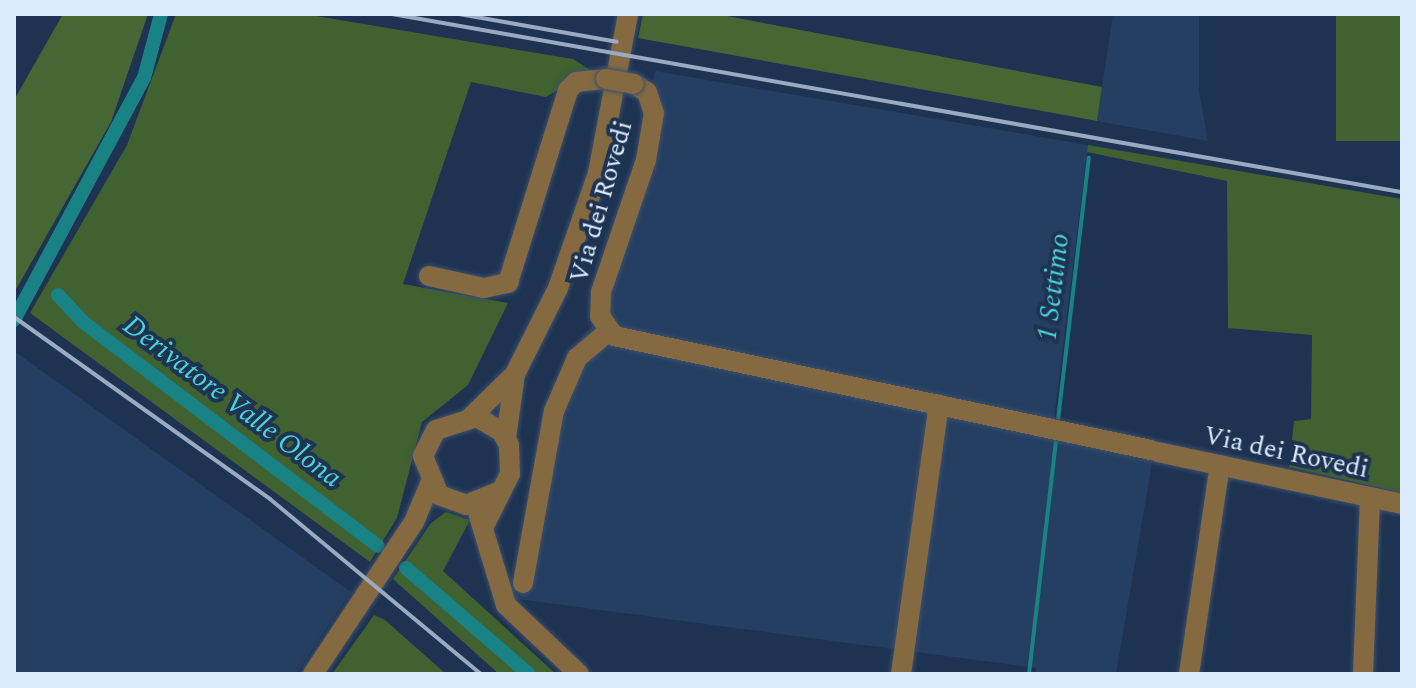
<!DOCTYPE html>
<html>
<head>
<meta charset="utf-8">
<style>
	body { margin:0 }
	#map { position:relative; width:1416px; height:688px; overflow:hidden; background:#1d3351; font-family:Spectral,serif }
	div>[style] { position:absolute }
	.built>* { inset:0; background:#253f62 }
	.green>* { inset:0; background:#406130; transform-origin:0 0 }
	.forest>* { inset:0; background:#446733 }
	.stream>* { height:4px; margin:-2px; padding:0 2px; transform-origin:2px; border-radius:2px; background:#198284 }
	.canal>* { height:14px; margin:-7px; padding:0 7px; transform-origin:7px; border-radius:7px; background:#198284 }
	.roads { filter:drop-shadow(0 0 2px #3c506d) drop-shadow(0 0 2px #3c506d) }
	.minor>* { height:20px; margin:-10px; padding:0 10px; transform-origin:10px; border-radius:10px; background:#856a41 }
	.rail>* { height:4px; margin:-2px; padding:0 2px; transform-origin:2px; border-radius:2px; background:#99aac1 }
	.bridges { filter:drop-shadow(0 0 2px #3c506d) drop-shadow(0 0 2px #3c506d) }
	.minor-bridge>* { height:20px; margin:-10px; padding:0 10px; transform-origin:10px; border-radius:10px; background:#856a41 }
	span { translate:-50% -50%; white-space:nowrap; text-align:center; line-height:1.15; -webkit-text-stroke:8px #1d3351; paint-order:stroke }
	.street-label { font-size:26px; color:#dceafd }
	.water-label { font-size:28px; color:#48d5d7; font-style:italic }
	.frame { position:absolute; inset:0; border:16px solid #dceafd; pointer-events:none }
</style>
</head>
<body>
<div id="map">
	<div class="built">
		<div style="clip-path:polygon(1113px 14px,1199px 14px,1199px 91px,1208px 141px,1097px 121px)"></div>
		<div style="clip-path:polygon(655px 71px,1088px 145px,1054px 419px,1156px 440px,1116px 674px,1036px 674px,1036px 668px,511px 598px,542px 414px,567px 355px,593px 325px,590px 303px,638px 161px)"></div>
		<div style="clip-path:polygon(14px 351px,351px 592px,296px 674px,14px 674px)"></div>
	</div>
	<div class="green">
		<div style="clip-path:polygon(176px 14px,304px 14px,573px 59px,590px 70px,546px 97px,471px 82px,403px 284px,508px 303px,468px 385px,422px 422px,397px 518px,370px 562px,30px 313px,127px 145px)"></div>
		<div style="left:1336px;top:14px;width:66px;height:127px"></div>
		<div style="clip-path:polygon(1088px 145px,1402px 199px,1402px 493px,1289px 467px,1294px 421px,1311px 419px,1312px 335px,1228px 328px,1227px 181px,1087px 152px)"></div>
		<div style="clip-path:polygon(446px 512px,470px 520px,443px 571px,556px 674px,499px 674px,393px 579px,431px 523px)"></div>
		<div style="clip-path:polygon(374px 615px,385px 620px,446px 674px,332px 674px)"></div>
	</div>
	<div class="forest">
		<div style="clip-path:polygon(63px 14px,148px 14px,111px 122px,14px 293px,14px 100px)"></div>
		<div style="clip-path:polygon(643px 14px,716px 14px,1102px 87px,1097px 121px,638px 38px)"></div>
	</div>
	<div class="stream">
		<div style="left:1058px;top:420px;width:264px;rotate:-83.3deg"></div>
		<div style="left:1029px;top:674px;width:236px;rotate:-83.4deg"></div>
	</div>
	<div class="canal">
		<div style="left:58px;top:295px;width:37px;rotate:47deg"></div>
		<div style="left:83px;top:322px;width:370px;rotate:37.2deg"></div>
		<div style="left:14px;top:320px;width:275px;rotate:-61.8deg"></div>
		<div style="left:144px;top:78px;width:66px;rotate:-75.1deg"></div>
		<div style="left:406px;top:568px;width:162px;rotate:40.8deg"></div>
	</div>
	<div class="roads">
		<div class="minor">
			<div style="left:634px;top:84px;width:15px;rotate:32deg"></div>
			<div style="left:647px;top:92px;width:22px;rotate:72deg"></div>
			<div style="left:654px;top:113px;width:48px;rotate:99.7deg"></div>
			<div style="left:646px;top:160px;width:139px;rotate:108.8deg"></div>
			<div style="left:601px;top:292px;width:24px;rotate:92deg"></div>
			<div style="left:600px;top:316px;width:24px;rotate:55deg"></div>
			<div style="left:614px;top:336px;width:549px;rotate:11.99deg"></div>
			<div style="left:429px;top:276px;width:56px;rotate:12.3deg"></div>
			<div style="left:484px;top:288px;width:25px;rotate:-12deg"></div>
			<div style="left:508px;top:283px;width:202px;rotate:-72.7deg"></div>
			<div style="left:568px;top:90px;width:11px;rotate:-45deg"></div>
			<div style="left:576px;top:82px;width:30px;rotate:-6deg"></div>
			<div style="left:471px;top:417px;width:57px;rotate:-44.3deg"></div>
			<div style="left:506px;top:438px;width:65px;rotate:-82deg"></div>
			<div style="left:515px;top:374px;width:96px;rotate:-63.4deg"></div>
			<div style="left:558px;top:288px;width:122px;rotate:-70.8deg"></div>
			<div style="left:598px;top:173px;width:162px;rotate:-79.3deg"></div>
			<div style="left:1158px;top:452px;width:249px;rotate:12deg"></div>
			<div style="left:479px;top:516px;width:93px;rotate:73.1deg"></div>
			<div style="left:506px;top:605px;width:100px;rotate:43.4deg"></div>
			<div style="left:483px;top:528px;width:60px;rotate:-63.4deg"></div>
			<div style="left:510px;top:474px;width:29px;rotate:-92deg"></div>
			<div style="left:509px;top:445px;width:15px;rotate:-118deg"></div>
			<div style="left:502px;top:432px;width:29px;rotate:-149deg"></div>
			<div style="left:477px;top:417px;width:43px;rotate:162.4deg"></div>
			<div style="left:436px;top:430px;width:29px;rotate:117deg"></div>
			<div style="left:423px;top:456px;width:42px;rotate:67.7deg"></div>
			<div style="left:439px;top:495px;width:29px;rotate:20deg"></div>
			<div style="left:466px;top:505px;width:35px;rotate:-22deg"></div>
			<div style="left:523px;top:583px;width:175px;rotate:-79.8deg"></div>
			<div style="left:554px;top:411px;width:58px;rotate:-66.5deg"></div>
			<div style="left:577px;top:358px;width:42px;rotate:-40.2deg"></div>
			<div style="left:313px;top:674px;width:182px;rotate:-56.4deg"></div>
			<div style="left:414px;top:522px;width:41px;rotate:-67.2deg"></div>
			<div style="left:901px;top:674px;width:272px;rotate:-82deg"></div>
			<div style="left:1189px;top:674px;width:211px;rotate:-81.6deg"></div>
			<div style="left:1363px;top:674px;width:176px;rotate:-87.7deg"></div>
		</div>
	</div>
	<div class="rail">
		<div style="left:392px;top:14px;width:1026px;rotate:10deg"></div>
		<div style="left:459px;top:14px;width:160px;rotate:10deg"></div>
		<div style="left:14px;top:317px;width:314px;rotate:35.4deg"></div>
		<div style="left:270px;top:499px;width:274px;rotate:39.7deg"></div>
	</div>
	<div class="bridges">
		<div class="minor-bridge">
			<div style="left:606px;top:79px;width:28px;rotate:10deg"></div>
		</div>
	</div>
	<div class="street-label">
		<span style="left:602px;top:202px;rotate:-74deg">Via dei Rovedi</span>
		<span style="left:1286px;top:453px;rotate:12deg">Via dei Rovedi</span>
	</div>
	<div class="water-label">
		<span style="left:1054px;top:287px;rotate:-83deg">1 Settimo</span>
		<span style="left:232px;top:402px;rotate:37deg">Derivatore Valle Olona</span>
	</div>
	<div class="frame"></div>
</div>
</body>
</html>
